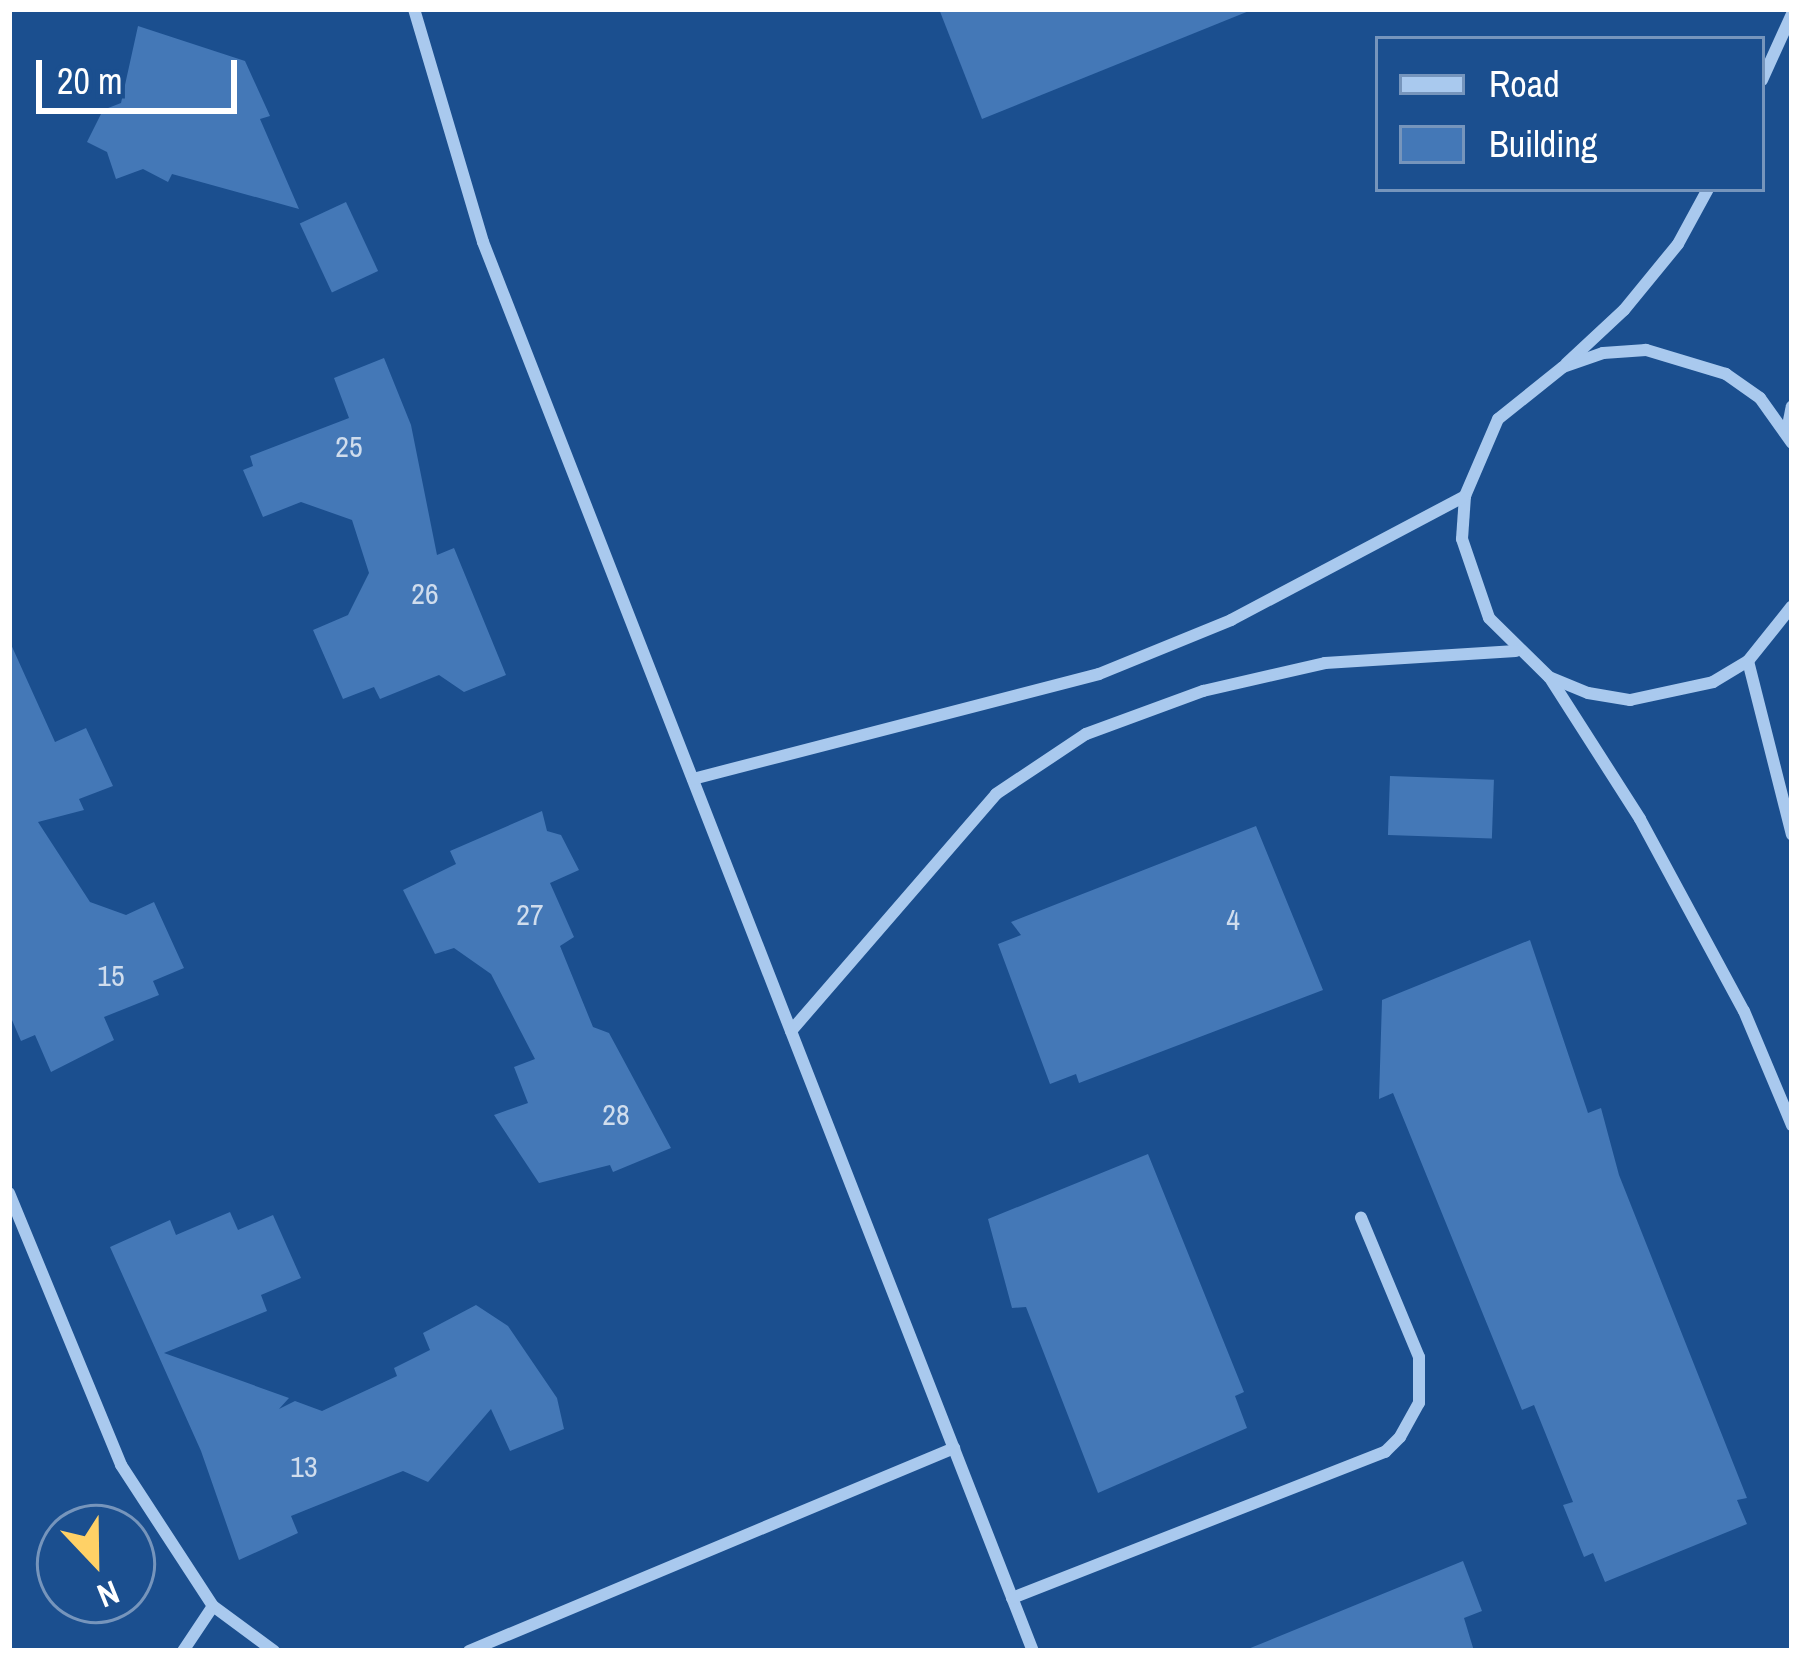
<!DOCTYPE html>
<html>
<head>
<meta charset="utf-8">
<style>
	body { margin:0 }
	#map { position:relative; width:1801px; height:1660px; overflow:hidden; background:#1b4f8f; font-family:"Archivo Narrow",sans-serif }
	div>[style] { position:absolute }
	.building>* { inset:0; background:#4478b7; transform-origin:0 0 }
	.street>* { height:12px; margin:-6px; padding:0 6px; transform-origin:6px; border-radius:6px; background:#a9c9ee }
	span { translate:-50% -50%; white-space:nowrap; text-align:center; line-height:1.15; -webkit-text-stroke:12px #1b4f8f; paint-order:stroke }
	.number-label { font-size:30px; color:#d0dded }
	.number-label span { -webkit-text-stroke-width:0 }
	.frame { position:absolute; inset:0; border:12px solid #fff; pointer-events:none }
	.legend { position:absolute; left:1375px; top:36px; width:390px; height:156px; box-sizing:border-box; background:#1b4f8f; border:3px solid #7695bc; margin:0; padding:15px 21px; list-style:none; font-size:36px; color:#fff }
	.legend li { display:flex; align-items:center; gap:24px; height:60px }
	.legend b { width:60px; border:3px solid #7695bc }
	.north { position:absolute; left:36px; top:1504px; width:120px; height:120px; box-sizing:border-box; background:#1b4f8f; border:3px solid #7695bc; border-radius:50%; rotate:158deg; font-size:33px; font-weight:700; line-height:48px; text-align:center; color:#fff }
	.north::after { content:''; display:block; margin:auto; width:42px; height:54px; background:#ffd166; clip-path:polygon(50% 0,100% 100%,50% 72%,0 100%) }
	.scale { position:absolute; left:36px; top:60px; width:201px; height:54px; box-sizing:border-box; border:6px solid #fff; border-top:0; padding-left:15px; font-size:36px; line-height:42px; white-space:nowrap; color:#fff; -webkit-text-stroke:9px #1b4f8f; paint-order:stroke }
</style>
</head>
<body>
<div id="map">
	<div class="building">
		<div style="clip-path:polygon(939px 9px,1248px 9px,1249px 11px,982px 119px)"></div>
		<div style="clip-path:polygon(138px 26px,245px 61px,270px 116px,260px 119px,299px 209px,172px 174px,168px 182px,143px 169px,116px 179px,107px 152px,87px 142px,103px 110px,121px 103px)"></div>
		<div style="left:346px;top:202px;width:76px;height:51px;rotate:65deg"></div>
		<div style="clip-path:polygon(384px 358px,411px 425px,437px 555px,454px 548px,506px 675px,464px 692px,439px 675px,380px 699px,374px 687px,343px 699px,313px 630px,348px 615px,369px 573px,352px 520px,301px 502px,263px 517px,243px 470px,253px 466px,250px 456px,349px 418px,334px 378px)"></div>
		<div style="clip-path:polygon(9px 640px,55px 742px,86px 728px,113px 786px,79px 799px,84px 810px,38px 822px,90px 902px,126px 915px,154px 902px,184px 968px,153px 981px,159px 995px,104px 1017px,114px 1040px,51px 1072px,35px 1035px,21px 1041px,9px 1013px)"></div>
		<div style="left:1390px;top:776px;width:104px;height:59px;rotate:2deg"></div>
		<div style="clip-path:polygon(542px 811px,547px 831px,561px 835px,579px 870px,550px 883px,574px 937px,560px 946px,593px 1027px,609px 1033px,671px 1148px,613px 1172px,610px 1165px,539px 1183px,494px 1115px,528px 1103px,514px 1067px,535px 1059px,491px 974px,454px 948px,435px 954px,403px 890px,456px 864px,450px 851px)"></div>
		<div style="clip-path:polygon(1256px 826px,1323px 990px,1079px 1083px,1076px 1074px,1050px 1084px,998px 944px,1021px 935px,1011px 922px)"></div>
		<div style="clip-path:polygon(1530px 940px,1588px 1113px,1601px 1108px,1619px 1175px,1747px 1498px,1737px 1500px,1747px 1524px,1605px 1582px,1593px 1553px,1584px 1557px,1563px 1505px,1573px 1502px,1534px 1405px,1522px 1410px,1393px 1093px,1379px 1099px,1382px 1000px)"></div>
		<div style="clip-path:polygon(1148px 1154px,1244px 1392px,1235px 1396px,1247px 1428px,1098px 1493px,1026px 1307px,1012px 1308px,988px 1219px)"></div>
		<div style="clip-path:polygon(230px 1212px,238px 1230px,273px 1215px,301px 1278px,261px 1295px,267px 1311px,164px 1353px,289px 1398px,279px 1409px,295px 1401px,322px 1411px,397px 1376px,394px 1368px,430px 1350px,423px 1333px,476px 1305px,508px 1326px,557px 1398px,564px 1429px,510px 1451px,491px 1409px,428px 1482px,403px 1471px,291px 1516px,298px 1533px,239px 1560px,201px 1451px,110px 1247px,170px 1220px,176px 1235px)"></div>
		<div style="clip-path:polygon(1463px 1561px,1482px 1611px,1464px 1618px,1474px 1651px,1243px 1651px)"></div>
	</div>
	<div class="street">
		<div style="left:414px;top:9px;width:243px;rotate:73.5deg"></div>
		<div style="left:483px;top:242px;width:1513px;rotate:68.68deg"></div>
		<div style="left:1762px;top:80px;width:72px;rotate:-65.6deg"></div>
		<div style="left:1566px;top:364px;width:79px;rotate:-43deg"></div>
		<div style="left:1624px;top:310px;width:85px;rotate:-50.7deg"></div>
		<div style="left:1678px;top:244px;width:63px;rotate:-61.4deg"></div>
		<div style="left:1787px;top:431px;width:25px;rotate:-79deg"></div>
		<div style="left:1792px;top:443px;width:55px;rotate:-125.4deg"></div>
		<div style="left:1760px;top:398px;width:42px;rotate:-144.8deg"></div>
		<div style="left:1726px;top:374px;width:84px;rotate:-163.3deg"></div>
		<div style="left:1646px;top:350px;width:43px;rotate:176deg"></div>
		<div style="left:1603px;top:353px;width:42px;rotate:160.7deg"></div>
		<div style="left:1563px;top:367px;width:83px;rotate:141.3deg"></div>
		<div style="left:1498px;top:419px;width:84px;rotate:113.2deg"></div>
		<div style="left:1465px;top:496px;width:43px;rotate:94deg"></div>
		<div style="left:1462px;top:539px;width:83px;rotate:71.1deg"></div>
		<div style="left:1489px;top:618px;width:84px;rotate:44.5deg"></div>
		<div style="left:1549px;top:677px;width:42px;rotate:22.3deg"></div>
		<div style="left:1588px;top:693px;width:43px;rotate:9.5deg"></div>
		<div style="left:1630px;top:700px;width:85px;rotate:-12.2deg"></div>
		<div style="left:1713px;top:682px;width:41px;rotate:-31deg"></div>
		<div style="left:1748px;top:661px;width:70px;rotate:-51.3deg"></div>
		<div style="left:1748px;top:661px;width:179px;rotate:75.8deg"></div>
		<div style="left:1550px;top:678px;width:167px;rotate:57.4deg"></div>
		<div style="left:1640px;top:819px;width:218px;rotate:61.6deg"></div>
		<div style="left:1744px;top:1011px;width:124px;rotate:67.2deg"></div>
		<div style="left:693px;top:779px;width:419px;rotate:-14.5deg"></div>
		<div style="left:1099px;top:674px;width:143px;rotate:-22.2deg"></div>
		<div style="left:1231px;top:620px;width:265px;rotate:-27.9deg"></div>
		<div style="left:791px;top:1031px;width:313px;rotate:-49.1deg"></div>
		<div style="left:996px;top:794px;width:108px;rotate:-33.7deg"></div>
		<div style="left:1086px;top:734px;width:125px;rotate:-20.2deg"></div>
		<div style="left:1203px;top:691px;width:125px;rotate:-12.9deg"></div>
		<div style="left:1325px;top:663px;width:191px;rotate:-3.6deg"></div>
		<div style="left:9px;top:1193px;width:294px;rotate:67.6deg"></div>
		<div style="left:121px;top:1465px;width:168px;rotate:56.9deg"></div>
		<div style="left:213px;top:1606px;width:76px;rotate:36.4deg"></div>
		<div style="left:1012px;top:1598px;width:401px;rotate:-21.4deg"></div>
		<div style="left:1385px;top:1452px;width:21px;rotate:-45deg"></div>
		<div style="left:1400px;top:1437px;width:39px;rotate:-61deg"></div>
		<div style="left:1419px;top:1403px;width:46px;rotate:-90deg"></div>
		<div style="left:1419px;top:1357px;width:151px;rotate:-112.6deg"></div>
		<div style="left:183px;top:1651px;width:54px;rotate:-56.3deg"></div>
		<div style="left:469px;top:1651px;width:526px;rotate:-22.71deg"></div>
	</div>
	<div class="number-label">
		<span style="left:349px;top:446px">25</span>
		<span style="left:425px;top:593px">26</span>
		<span style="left:530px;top:914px">27</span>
		<span style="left:1233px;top:919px">4</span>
		<span style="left:111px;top:975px">15</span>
		<span style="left:616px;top:1114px">28</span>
		<span style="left:304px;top:1466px">13</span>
	</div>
	<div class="frame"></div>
	<ul class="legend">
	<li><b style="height:15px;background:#a9c9ee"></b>Road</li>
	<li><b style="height:33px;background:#4478b7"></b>Building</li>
	</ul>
	<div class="north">N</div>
	<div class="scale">20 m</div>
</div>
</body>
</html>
